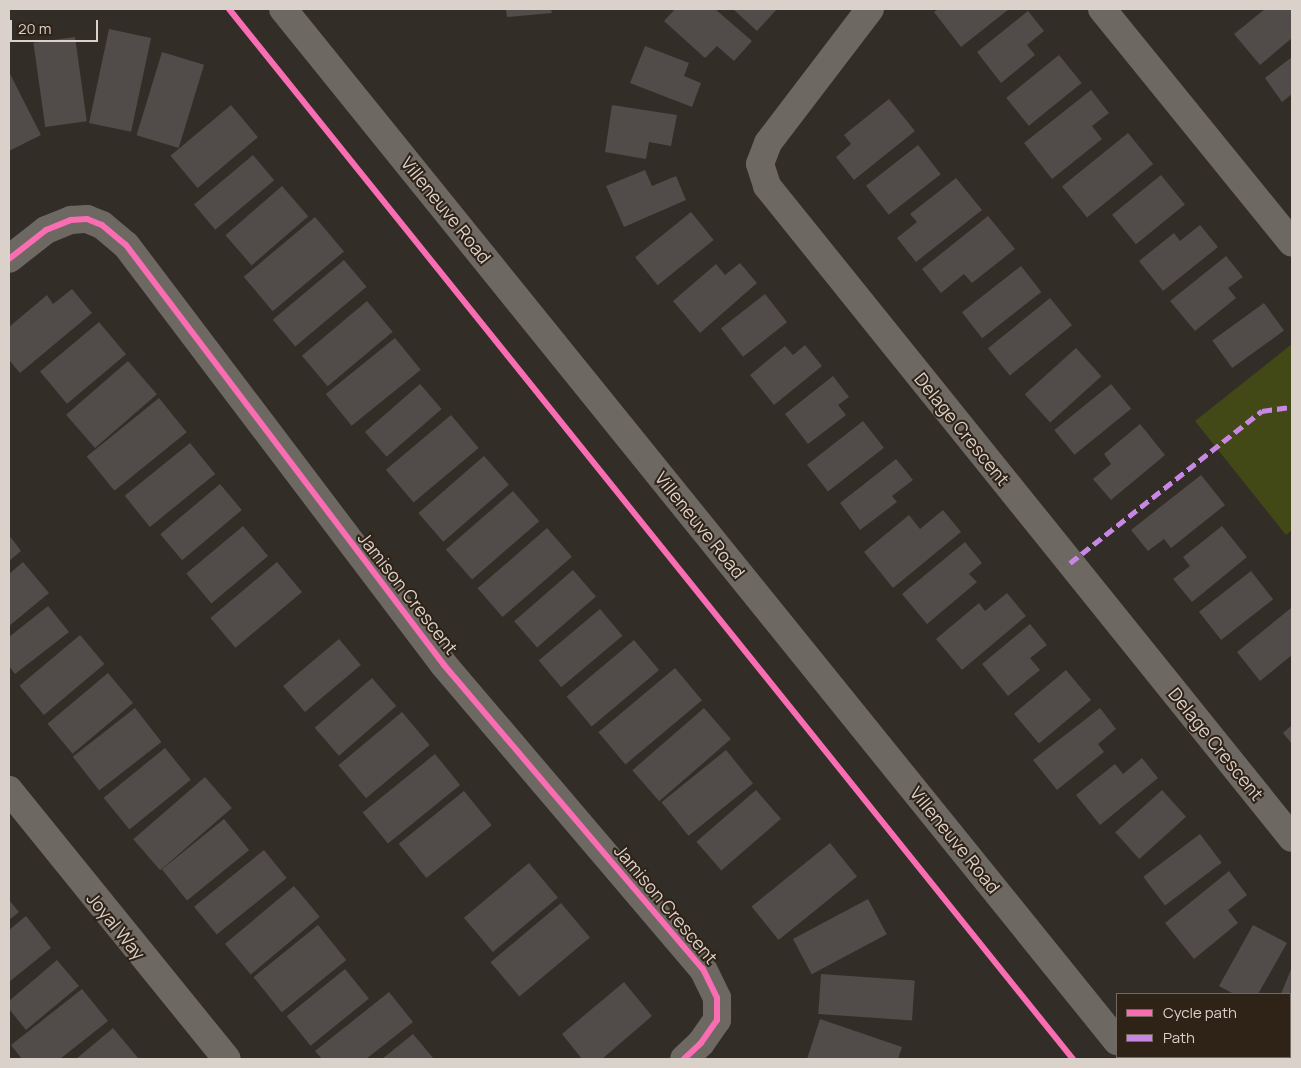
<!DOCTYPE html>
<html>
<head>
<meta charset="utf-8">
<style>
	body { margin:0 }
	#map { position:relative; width:1301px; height:1068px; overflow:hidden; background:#332d27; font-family:Manrope,sans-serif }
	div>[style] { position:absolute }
	.green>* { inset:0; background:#434916 }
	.building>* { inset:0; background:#514b4a; transform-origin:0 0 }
	.minor>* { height:28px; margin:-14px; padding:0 14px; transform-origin:14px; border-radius:14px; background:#6e6863 }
	.secondary>* { height:28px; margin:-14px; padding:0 14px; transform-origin:14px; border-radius:14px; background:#6e6863 }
	.quiet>* { height:5px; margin-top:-2.5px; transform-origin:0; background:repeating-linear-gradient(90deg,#c787e3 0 10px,transparent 0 15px) }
	.cycleway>* { height:6px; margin:-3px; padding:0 3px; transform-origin:3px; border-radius:3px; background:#f96db3 }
	span { translate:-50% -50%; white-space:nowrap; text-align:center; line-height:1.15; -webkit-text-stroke:4px #2f2217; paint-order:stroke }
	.street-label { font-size:18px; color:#dad1ca }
	.frame { position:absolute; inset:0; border:10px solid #dad1ca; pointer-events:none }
	.legend { position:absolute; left:1116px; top:993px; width:175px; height:65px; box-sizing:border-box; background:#2f2217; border:1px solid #73685f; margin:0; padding:6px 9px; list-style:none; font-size:15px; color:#dad1ca }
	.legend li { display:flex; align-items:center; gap:10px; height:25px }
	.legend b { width:25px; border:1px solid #73685f }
	.scale { position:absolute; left:10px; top:20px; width:88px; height:22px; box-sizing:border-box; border:2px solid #dad1ca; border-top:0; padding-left:6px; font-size:15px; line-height:18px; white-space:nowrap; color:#dad1ca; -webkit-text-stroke:4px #2f2217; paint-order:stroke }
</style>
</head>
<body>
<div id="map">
	<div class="green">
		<div style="clip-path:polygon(1292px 344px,1292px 530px,1286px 535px,1195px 421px)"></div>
	</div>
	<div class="building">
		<div style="clip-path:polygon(506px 9px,551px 9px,552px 13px,507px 17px)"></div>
		<div style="clip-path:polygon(675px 9px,715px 9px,752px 41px,734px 61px,717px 46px,705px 58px,664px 21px)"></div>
		<div style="clip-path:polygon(733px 9px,777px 9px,757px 31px)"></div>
		<div style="clip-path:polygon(938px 9px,1009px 9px,961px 47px,934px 12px)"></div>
		<div style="clip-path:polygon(1265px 9px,1292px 9px,1292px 38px,1260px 65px,1234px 34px)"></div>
		<div style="clip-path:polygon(1028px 11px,1044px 31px,1027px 45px,1035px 55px,1001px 83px,977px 52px)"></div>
		<div style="left:109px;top:29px;width:43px;height:96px;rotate:12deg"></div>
		<div style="left:75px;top:37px;width:85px;height:42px;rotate:82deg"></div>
		<div style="clip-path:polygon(645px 46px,689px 63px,684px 76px,701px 83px,692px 107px,630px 83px)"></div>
		<div style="left:162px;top:52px;width:44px;height:87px;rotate:17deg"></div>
		<div style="left:1059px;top:55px;width:36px;height:68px;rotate:51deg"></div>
		<div style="clip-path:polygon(1292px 57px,1292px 94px,1282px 102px,1265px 78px)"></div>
		<div style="clip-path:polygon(9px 72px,41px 135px,9px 151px)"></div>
		<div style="clip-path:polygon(1091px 90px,1109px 113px,1092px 126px,1102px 139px,1052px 179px,1024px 143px)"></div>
		<div style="clip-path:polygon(889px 99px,915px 131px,854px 180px,836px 157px,851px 144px,844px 135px)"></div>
		<div style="left:231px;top:105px;width:42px;height:79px;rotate:50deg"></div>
		<div style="clip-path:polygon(612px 105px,677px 115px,671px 146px,649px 142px,646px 159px,605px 152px)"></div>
		<div style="left:1128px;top:133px;width:40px;height:85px;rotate:51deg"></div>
		<div style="left:918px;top:145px;width:37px;height:66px;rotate:52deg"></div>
		<div style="left:253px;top:155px;width:33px;height:77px;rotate:50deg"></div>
		<div style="clip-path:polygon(645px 170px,652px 186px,676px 176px,686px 200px,624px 227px,606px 186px)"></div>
		<div style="left:1161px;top:175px;width:38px;height:63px;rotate:51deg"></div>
		<div style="clip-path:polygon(956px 178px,982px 210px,916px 262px,897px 238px,917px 222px,910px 214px)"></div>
		<div style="left:282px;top:186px;width:40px;height:75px;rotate:49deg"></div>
		<div style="left:691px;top:212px;width:36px;height:72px;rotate:51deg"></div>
		<div style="clip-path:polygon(988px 216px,1015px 249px,972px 283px,964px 274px,941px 293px,922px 269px)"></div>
		<div style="left:315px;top:217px;width:45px;height:93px;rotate:50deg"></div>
		<div style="clip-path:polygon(1200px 225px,1218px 247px,1163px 291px,1139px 261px,1174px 233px,1180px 241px)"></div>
		<div style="clip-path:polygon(1226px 256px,1243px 277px,1228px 288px,1236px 298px,1195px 331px,1170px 301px)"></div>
		<div style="left:344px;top:260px;width:35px;height:93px;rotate:50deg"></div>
		<div style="clip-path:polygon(740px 263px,757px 283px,700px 333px,673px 301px,716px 264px,725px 275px)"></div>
		<div style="left:1021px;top:266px;width:33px;height:75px;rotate:52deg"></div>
		<div style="clip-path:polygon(72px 289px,92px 313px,20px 373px,9px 360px,9px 327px,47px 295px,53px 304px)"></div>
		<div style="left:765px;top:294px;width:36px;height:56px;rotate:52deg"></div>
		<div style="left:1050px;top:298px;width:35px;height:80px;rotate:51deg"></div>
		<div style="left:367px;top:301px;width:40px;height:85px;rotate:50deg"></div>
		<div style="left:1264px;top:303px;width:34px;height:64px;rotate:54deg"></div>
		<div style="left:99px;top:322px;width:42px;height:77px;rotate:50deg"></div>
		<div style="left:395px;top:338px;width:41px;height:89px;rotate:51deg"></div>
		<div style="clip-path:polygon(805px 345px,822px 366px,774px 405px,750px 375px,785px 346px,793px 355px)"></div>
		<div style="left:1076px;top:348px;width:38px;height:69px;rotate:48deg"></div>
		<div style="left:128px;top:361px;width:44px;height:82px;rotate:49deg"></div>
		<div style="clip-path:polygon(833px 376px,849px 397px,838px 405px,846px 415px,808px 444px,785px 414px)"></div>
		<div style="left:420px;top:384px;width:33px;height:73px;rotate:49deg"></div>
		<div style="left:1111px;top:384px;width:32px;height:73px;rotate:51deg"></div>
		<div style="left:159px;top:398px;width:44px;height:93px;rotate:51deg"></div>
		<div style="left:451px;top:415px;width:43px;height:85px;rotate:50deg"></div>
		<div style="left:863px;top:421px;width:34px;height:71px;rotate:52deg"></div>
		<div style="clip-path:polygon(1140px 424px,1165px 455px,1111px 500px,1093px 479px,1111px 464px,1104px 454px)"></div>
		<div style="left:190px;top:443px;width:40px;height:84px;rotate:51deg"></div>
		<div style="left:484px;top:456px;width:38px;height:87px;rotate:49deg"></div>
		<div style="clip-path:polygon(896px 459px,913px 480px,892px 496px,897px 502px,860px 530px,840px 503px)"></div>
		<div style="clip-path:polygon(1201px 475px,1225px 505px,1171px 548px,1164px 539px,1148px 551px,1131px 530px)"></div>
		<div style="left:220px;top:484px;width:34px;height:78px;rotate:50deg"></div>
		<div style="left:513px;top:491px;width:40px;height:89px;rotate:49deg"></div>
		<div style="clip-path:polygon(943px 510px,961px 532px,893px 588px,864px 552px,909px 515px,920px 529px)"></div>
		<div style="left:243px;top:526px;width:39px;height:74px;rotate:50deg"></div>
		<div style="clip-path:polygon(1222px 526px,1247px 557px,1192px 602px,1173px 579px,1190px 566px,1183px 557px)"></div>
		<div style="left:547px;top:528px;width:38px;height:92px;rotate:49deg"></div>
		<div style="clip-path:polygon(9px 535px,21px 551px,9px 561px)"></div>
		<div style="clip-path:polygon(965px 542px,982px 563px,969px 574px,977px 582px,927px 624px,902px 594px)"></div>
		<div style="clip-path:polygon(23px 562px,49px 593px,9px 626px,9px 574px)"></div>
		<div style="left:277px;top:562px;width:39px;height:87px;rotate:50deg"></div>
		<div style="left:573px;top:570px;width:35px;height:78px;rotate:49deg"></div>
		<div style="left:1251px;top:571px;width:36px;height:66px;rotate:52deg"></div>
		<div style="clip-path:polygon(1007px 593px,1026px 616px,962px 670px,936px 639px,979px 603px,985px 611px)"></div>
		<div style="clip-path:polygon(48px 606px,69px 632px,15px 674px,9px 666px,9px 637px)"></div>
		<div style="clip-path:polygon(1291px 608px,1292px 655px,1260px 681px,1237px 652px)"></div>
		<div style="left:600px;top:609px;width:35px;height:80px;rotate:50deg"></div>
		<div style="clip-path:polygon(1030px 624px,1047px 645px,1030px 658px,1040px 670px,1008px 696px,982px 664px)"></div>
		<div style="left:80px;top:635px;width:38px;height:79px;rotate:50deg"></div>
		<div style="left:339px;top:639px;width:34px;height:73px;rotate:50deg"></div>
		<div style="left:634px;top:640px;width:39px;height:88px;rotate:50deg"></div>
		<div style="left:675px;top:668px;width:42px;height:100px;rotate:50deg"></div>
		<div style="left:1066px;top:670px;width:39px;height:68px;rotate:50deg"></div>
		<div style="left:108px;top:673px;width:39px;height:79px;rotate:50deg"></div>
		<div style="left:372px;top:678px;width:37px;height:76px;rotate:49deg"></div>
		<div style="left:135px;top:708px;width:43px;height:79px;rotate:52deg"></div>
		<div style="left:704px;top:708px;width:41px;height:95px;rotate:49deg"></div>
		<div style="clip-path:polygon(1100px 708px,1116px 729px,1098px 744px,1104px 752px,1057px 790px,1033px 760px)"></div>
		<div style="left:402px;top:712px;width:43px;height:83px;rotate:50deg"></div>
		<div style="clip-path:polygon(1292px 725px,1292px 744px,1283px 733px)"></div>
		<div style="left:165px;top:748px;width:41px;height:79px;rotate:51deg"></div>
		<div style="left:726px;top:750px;width:43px;height:83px;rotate:51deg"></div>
		<div style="left:435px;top:754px;width:40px;height:93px;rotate:51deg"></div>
		<div style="clip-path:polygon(1142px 758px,1158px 778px,1100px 825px,1076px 795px,1115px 764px,1123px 774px)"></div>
		<div style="left:205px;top:777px;width:41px;height:95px;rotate:49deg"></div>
		<div style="left:756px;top:790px;width:38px;height:79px;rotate:49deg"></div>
		<div style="left:1162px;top:790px;width:36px;height:63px;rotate:48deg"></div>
		<div style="left:464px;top:791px;width:44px;height:84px;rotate:51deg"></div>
		<div style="left:224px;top:819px;width:40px;height:80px;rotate:51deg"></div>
		<div style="left:1200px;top:834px;width:36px;height:71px;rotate:53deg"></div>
		<div style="left:830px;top:843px;width:43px;height:101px;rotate:51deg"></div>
		<div style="left:264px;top:850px;width:36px;height:90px;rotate:51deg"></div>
		<div style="left:529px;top:863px;width:45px;height:85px;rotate:50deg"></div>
		<div style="clip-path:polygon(1229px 871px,1247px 895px,1228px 910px,1238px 923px,1194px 959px,1165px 923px)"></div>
		<div style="left:294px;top:886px;width:40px;height:90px;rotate:50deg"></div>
		<div style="left:868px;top:899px;width:40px;height:85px;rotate:62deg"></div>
		<div style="clip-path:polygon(9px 900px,19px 912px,9px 920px)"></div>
		<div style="left:561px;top:903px;width:45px;height:92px;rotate:50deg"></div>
		<div style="clip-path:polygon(26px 916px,51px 948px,9px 982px,9px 930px)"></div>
		<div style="left:318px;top:925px;width:45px;height:83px;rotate:51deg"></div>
		<div style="clip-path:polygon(1253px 925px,1287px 943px,1258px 994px,1234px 994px,1219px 986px)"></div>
		<div style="clip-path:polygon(57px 960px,79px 986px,26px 1030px,9px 1009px,9px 1001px)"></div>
		<div style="clip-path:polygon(1292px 967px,1292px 1013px,1290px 994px,1281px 994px)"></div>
		<div style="left:345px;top:969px;width:38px;height:75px;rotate:51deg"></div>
		<div style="left:821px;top:974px;width:94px;height:40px;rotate:4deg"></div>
		<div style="clip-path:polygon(624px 982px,652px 1016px,602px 1059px,582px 1059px,562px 1034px)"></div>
		<div style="clip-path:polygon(82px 989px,108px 1021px,60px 1059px,22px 1059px,11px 1045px)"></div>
		<div style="clip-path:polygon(389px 992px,413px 1022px,366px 1059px,322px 1059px,315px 1051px)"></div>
		<div style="clip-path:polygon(820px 1019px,902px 1047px,898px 1059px,807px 1059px)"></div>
		<div style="clip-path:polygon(113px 1028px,138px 1058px,76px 1059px)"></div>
		<div style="clip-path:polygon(413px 1034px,434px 1059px,382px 1059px)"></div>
	</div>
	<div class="minor">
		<div style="left:870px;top:9px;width:168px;rotate:127.3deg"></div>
		<div style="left:768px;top:143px;width:22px;rotate:111deg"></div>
		<div style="left:760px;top:164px;width:23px;rotate:72deg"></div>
		<div style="left:767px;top:186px;width:837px;rotate:51.16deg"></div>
		<div style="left:1102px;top:9px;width:301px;rotate:50.9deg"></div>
		<div style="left:9px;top:259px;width:47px;rotate:-38.1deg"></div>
		<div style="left:46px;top:230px;width:27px;rotate:-22deg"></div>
		<div style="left:71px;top:220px;width:16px;rotate:-4deg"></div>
		<div style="left:87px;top:219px;width:16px;rotate:22deg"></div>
		<div style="left:102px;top:225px;width:31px;rotate:40deg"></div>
		<div style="left:126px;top:245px;width:527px;rotate:52.87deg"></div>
		<div style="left:444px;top:665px;width:399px;rotate:49.6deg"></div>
		<div style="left:703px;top:969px;width:32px;rotate:64deg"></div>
		<div style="left:717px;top:998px;width:22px;rotate:90deg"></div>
		<div style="left:717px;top:1020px;width:28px;rotate:125deg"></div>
		<div style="left:701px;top:1043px;width:23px;rotate:137deg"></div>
		<div style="left:9px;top:790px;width:346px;rotate:51deg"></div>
	</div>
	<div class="secondary">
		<div style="left:283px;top:9px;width:1327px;rotate:51.06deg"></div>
		<div style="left:1130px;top:1057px;width:3px;rotate:45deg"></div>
	</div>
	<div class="quiet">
		<div style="left:1070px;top:563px;width:245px;rotate:-38.4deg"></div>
		<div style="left:1262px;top:411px;width:30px;rotate:-8deg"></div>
	</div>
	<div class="cycleway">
		<div style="left:229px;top:9px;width:1347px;rotate:51.21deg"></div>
		<div style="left:9px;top:259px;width:47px;rotate:-38.1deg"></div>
		<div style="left:46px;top:230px;width:27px;rotate:-22deg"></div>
		<div style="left:71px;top:220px;width:16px;rotate:-4deg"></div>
		<div style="left:87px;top:219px;width:16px;rotate:22deg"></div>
		<div style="left:102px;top:225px;width:31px;rotate:40deg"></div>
		<div style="left:126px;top:245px;width:527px;rotate:52.87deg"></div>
		<div style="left:444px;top:665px;width:399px;rotate:49.6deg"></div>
		<div style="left:703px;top:969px;width:32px;rotate:64deg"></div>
		<div style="left:717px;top:998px;width:22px;rotate:90deg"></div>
		<div style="left:717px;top:1020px;width:28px;rotate:125deg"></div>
		<div style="left:701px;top:1043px;width:23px;rotate:137deg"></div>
	</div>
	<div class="street-label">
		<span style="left:446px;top:210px;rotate:51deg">Villeneuve Road</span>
		<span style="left:962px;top:429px;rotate:51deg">Delage Crescent</span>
		<span style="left:700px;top:525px;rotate:51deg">Villeneuve Road</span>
		<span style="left:408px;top:593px;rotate:52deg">Jamison Crescent</span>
		<span style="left:1216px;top:744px;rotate:51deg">Delage Crescent</span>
		<span style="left:955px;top:840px;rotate:51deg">Villeneuve Road</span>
		<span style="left:666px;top:904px;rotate:50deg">Jamison Crescent</span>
		<span style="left:116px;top:926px;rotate:51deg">Joyal Way</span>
	</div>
	<div class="frame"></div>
	<ul class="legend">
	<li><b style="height:6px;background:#f96db3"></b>Cycle path</li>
	<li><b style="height:6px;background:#c787e3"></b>Path</li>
	</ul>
	<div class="scale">20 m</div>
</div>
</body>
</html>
